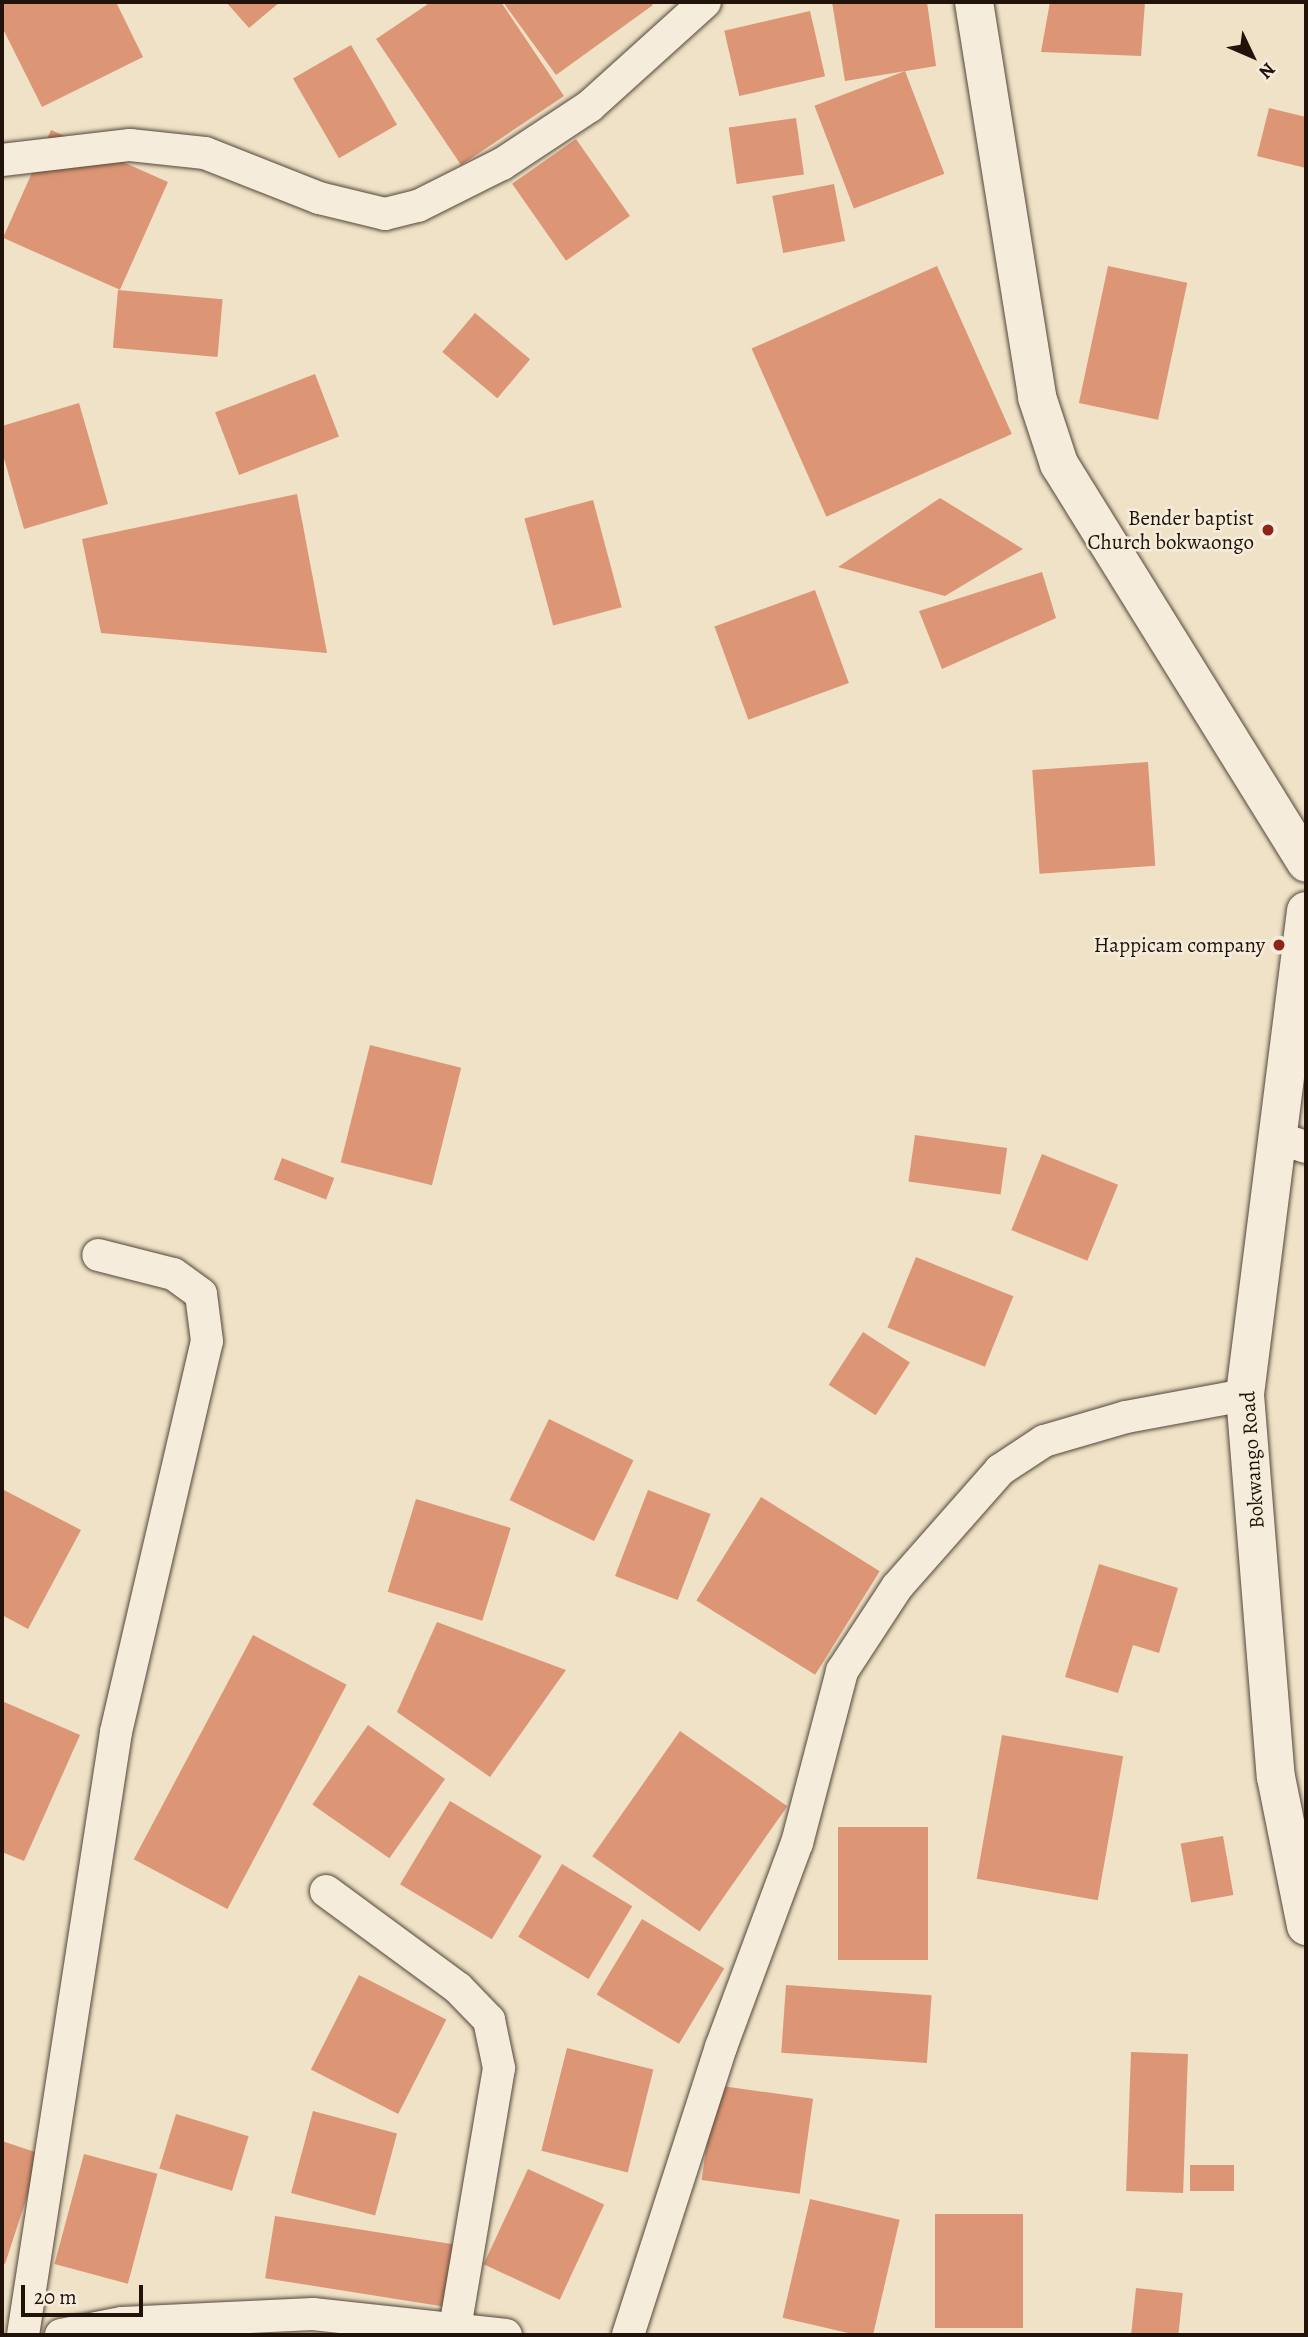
<!DOCTYPE html>
<html>
<head>
<meta charset="utf-8">
<style>
	body { margin:0 }
	#map { position:relative; width:1308px; height:2337px; overflow:hidden; background:#efe2c7; font-family:Alegreya,serif }
	div>[style] { position:absolute }
	.building>* { inset:0; background:#dc9675; transform-origin:0 0 }
	.roads { filter:drop-shadow(0 0 2px #544738) drop-shadow(0 0 2px #544738) }
	.street>* { height:32px; margin:-16px; padding:0 16px; transform-origin:16px; border-radius:16px; background:#f5ecdb }
	.secondary>* { height:38px; margin:-19px; padding:0 19px; transform-origin:19px; border-radius:19px; background:#f5ecdb }
	.dots>* { width:19px; height:19px; translate:-50% -50%; box-sizing:border-box; border:4px solid #f5ecdb; border-radius:50% }
	span { translate:-50% -50%; white-space:nowrap; text-align:center; line-height:1.15; -webkit-text-stroke:5px #f5ecdb; paint-order:stroke }
	.poi-label { font-size:21px; color:#211309 }
	.right { translate:-100% -50%; text-align:right }
	.street-label { font-size:21px; color:#211309 }
	.frame { position:absolute; inset:0; border:4px solid #211309; pointer-events:none }
	.north { position:absolute; left:1217px; top:21px; width:70px; height:70px; -webkit-text-stroke:5px #f5ecdb; paint-order:stroke; rotate:134deg; font-size:19px; font-weight:700; line-height:28px; text-align:center; color:#211309 }
	.north::after { content:''; display:block; margin:auto; width:24px; height:32px; background:#211309; clip-path:polygon(50% 0,100% 100%,50% 72%,0 100%) }
	.scale { position:absolute; left:21px; top:2285px; width:122px; height:32px; box-sizing:border-box; border:4px solid #211309; border-top:0; padding-left:9px; font-size:21px; line-height:24px; white-space:nowrap; color:#211309; -webkit-text-stroke:5px #f5ecdb; paint-order:stroke }
</style>
</head>
<body>
<div id="map">
	<div class="building">
		<div style="clip-path:polygon(2px 2px,116px 2px,143px 57px,42px 107px,2px 27px)"></div>
		<div style="clip-path:polygon(226px 2px,280px 2px,249px 28px)"></div>
		<div style="clip-path:polygon(431px 2px,501px 2px,564px 96px,461px 165px,376px 39px)"></div>
		<div style="clip-path:polygon(503px 2px,650px 2px,653px 5px,556px 75px)"></div>
		<div style="clip-path:polygon(832px 2px,927px 2px,936px 66px,845px 81px)"></div>
		<div style="clip-path:polygon(1050px 2px,1145px 2px,1141px 56px,1041px 52px)"></div>
		<div style="left:810px;top:11px;width:67px;height:88px;rotate:77deg"></div>
		<div style="left:351px;top:45px;width:92px;height:67px;rotate:60deg"></div>
		<div style="left:905px;top:71px;width:110px;height:97px;rotate:69deg"></div>
		<div style="clip-path:polygon(1269px 108px,1306px 117px,1306px 168px,1257px 156px)"></div>
		<div style="left:796px;top:118px;width:57px;height:68px;rotate:82deg"></div>
		<div style="left:51px;top:130px;width:128px;height:118px;rotate:24deg"></div>
		<div style="left:576px;top:139px;width:94px;height:78px;rotate:55deg"></div>
		<div style="left:834px;top:184px;width:58px;height:63px;rotate:79deg"></div>
		<div style="left:937px;top:266px;width:184px;height:203px;rotate:66deg"></div>
		<div style="left:1108px;top:266px;width:81px;height:140px;rotate:12deg"></div>
		<div style="left:118px;top:290px;width:105px;height:58px;rotate:5deg"></div>
		<div style="left:475px;top:313px;width:72px;height:51px;rotate:40deg"></div>
		<div style="left:315px;top:374px;width:67px;height:107px;rotate:69deg"></div>
		<div style="clip-path:polygon(79px 403px,108px 504px,24px 529px,2px 451px,2px 426px)"></div>
		<div style="clip-path:polygon(297px 494px,327px 653px,101px 633px,82px 539px)"></div>
		<div style="clip-path:polygon(940px 498px,1023px 549px,945px 596px,838px 567px)"></div>
		<div style="left:593px;top:500px;width:111px;height:71px;rotate:75deg"></div>
		<div style="clip-path:polygon(1042px 572px,1056px 618px,942px 669px,919px 611px)"></div>
		<div style="left:815px;top:590px;width:99px;height:107px;rotate:70deg"></div>
		<div style="left:1148px;top:762px;width:104px;height:116px;rotate:86deg"></div>
		<div style="left:370px;top:1045px;width:94px;height:121px;rotate:14deg"></div>
		<div style="left:915px;top:1135px;width:93px;height:47px;rotate:8deg"></div>
		<div style="left:1042px;top:1154px;width:82px;height:82px;rotate:22deg"></div>
		<div style="left:282px;top:1158px;width:56px;height:23px;rotate:21deg"></div>
		<div style="left:916px;top:1257px;width:105px;height:76px;rotate:22deg"></div>
		<div style="left:863px;top:1332px;width:56px;height:63px;rotate:33deg"></div>
		<div style="left:549px;top:1419px;width:94px;height:90px;rotate:26deg"></div>
		<div style="clip-path:polygon(2px 1489px,81px 1530px,28px 1629px,2px 1615px)"></div>
		<div style="left:648px;top:1490px;width:67px;height:92px;rotate:21deg"></div>
		<div style="left:761px;top:1497px;width:140px;height:122px;rotate:32deg"></div>
		<div style="left:416px;top:1499px;width:99px;height:97px;rotate:17deg"></div>
		<div style="clip-path:polygon(1099px 1564px,1178px 1588px,1159px 1653px,1133px 1645px,1118px 1693px,1065px 1677px)"></div>
		<div style="clip-path:polygon(437px 1622px,566px 1670px,490px 1777px,397px 1712px)"></div>
		<div style="left:253px;top:1635px;width:106px;height:254px;rotate:28deg"></div>
		<div style="clip-path:polygon(2px 1701px,80px 1735px,24px 1861px,2px 1852px)"></div>
		<div style="left:368px;top:1725px;width:94px;height:97px;rotate:35deg"></div>
		<div style="left:680px;top:1731px;width:131px;height:153px;rotate:35deg"></div>
		<div style="left:1002px;top:1735px;width:123px;height:146px;rotate:10deg"></div>
		<div style="left:450px;top:1801px;width:107px;height:97px;rotate:31deg"></div>
		<div style="left:928px;top:1827px;width:133px;height:90px;rotate:90deg"></div>
		<div style="left:1223px;top:1836px;width:60px;height:43px;rotate:80deg"></div>
		<div style="left:562px;top:1864px;width:82px;height:85px;rotate:31deg"></div>
		<div style="left:642px;top:1919px;width:96px;height:88px;rotate:31deg"></div>
		<div style="left:359px;top:1975px;width:98px;height:106px;rotate:27deg"></div>
		<div style="left:786px;top:1985px;width:146px;height:68px;rotate:4deg"></div>
		<div style="left:567px;top:2048px;width:89px;height:106px;rotate:14deg"></div>
		<div style="left:1131px;top:2052px;width:57px;height:139px;rotate:2deg"></div>
		<div style="left:715px;top:2085px;width:99px;height:96px;rotate:8deg"></div>
		<div style="left:313px;top:2111px;width:87px;height:85px;rotate:15deg"></div>
		<div style="left:176px;top:2114px;width:76px;height:57px;rotate:17deg"></div>
		<div style="clip-path:polygon(2px 2141px,41px 2154px,5px 2264px,2px 2263px)"></div>
		<div style="left:84px;top:2154px;width:76px;height:114px;rotate:15deg"></div>
		<div style="left:1190px;top:2165px;width:44px;height:26px"></div>
		<div style="left:528px;top:2169px;width:84px;height:105px;rotate:25deg"></div>
		<div style="left:810px;top:2199px;width:92px;height:122px;rotate:13deg"></div>
		<div style="left:935px;top:2214px;width:88px;height:114px"></div>
		<div style="left:275px;top:2216px;width:182px;height:63px;rotate:9deg"></div>
		<div style="left:1136px;top:2288px;width:47px;height:47px;rotate:6deg"></div>
	</div>
	<div class="roads">
		<div class="street">
			<div style="left:2px;top:160px;width:129px;rotate:-6.7deg"></div>
			<div style="left:130px;top:145px;width:75px;rotate:6.1deg"></div>
			<div style="left:205px;top:153px;width:123px;rotate:21.5deg"></div>
			<div style="left:319px;top:198px;width:68px;rotate:13.6deg"></div>
			<div style="left:385px;top:214px;width:34px;rotate:-14deg"></div>
			<div style="left:418px;top:206px;width:94px;rotate:-26.6deg"></div>
			<div style="left:502px;top:164px;width:105px;rotate:-33.4deg"></div>
			<div style="left:590px;top:106px;width:155px;rotate:-42.1deg"></div>
			<div style="left:1278px;top:1138px;width:29px;rotate:18deg"></div>
			<div style="left:326px;top:1891px;width:164px;rotate:36.3deg"></div>
			<div style="left:458px;top:1988px;width:45px;rotate:45.9deg"></div>
			<div style="left:489px;top:2020px;width:49px;rotate:78.2deg"></div>
			<div style="left:499px;top:2068px;width:265px;rotate:99.6deg"></div>
			<div style="left:23px;top:2335px;width:610px;rotate:-81.23deg"></div>
			<div style="left:116px;top:1732px;width:401px;rotate:-76.9deg"></div>
			<div style="left:207px;top:1341px;width:47px;rotate:-97.3deg"></div>
			<div style="left:201px;top:1294px;width:34px;rotate:-144deg"></div>
			<div style="left:173px;top:1274px;width:77px;rotate:-165.8deg"></div>
			<div style="left:61px;top:2335px;width:62px;rotate:-11.1deg"></div>
			<div style="left:122px;top:2323px;width:191px;rotate:-2.7deg"></div>
			<div style="left:313px;top:2314px;width:194px;rotate:6.2deg"></div>
			<div style="left:628px;top:2335px;width:303px;rotate:-72.1deg"></div>
			<div style="left:721px;top:2047px;width:218px;rotate:-69.6deg"></div>
			<div style="left:797px;top:1843px;width:178px;rotate:-75.3deg"></div>
			<div style="left:842px;top:1671px;width:100px;rotate:-56.8deg"></div>
			<div style="left:897px;top:1587px;width:156px;rotate:-48.6deg"></div>
			<div style="left:1000px;top:1470px;width:53px;rotate:-33.4deg"></div>
			<div style="left:1044px;top:1441px;width:85px;rotate:-16.3deg"></div>
			<div style="left:1126px;top:1417px;width:121px;rotate:-10.5deg"></div>
		</div>
		<div class="secondary">
			<div style="left:974px;top:2px;width:400px;rotate:80.9deg"></div>
			<div style="left:1037px;top:397px;width:71px;rotate:71.8deg"></div>
			<div style="left:1059px;top:464px;width:469px;rotate:58.2deg"></div>
			<div style="left:1306px;top:911px;width:488px;rotate:97.2deg"></div>
			<div style="left:1245px;top:1395px;width:383px;rotate:85.4deg"></div>
			<div style="left:1276px;top:1777px;width:152px;rotate:78.6deg"></div>
		</div>
	</div>
	<div class="dots">
		<div style="left:1268px;top:530px;background:#8f2418"></div>
		<div style="left:1279px;top:945px;background:#8f2418"></div>
	</div>
	<div class="poi-label">
		<span class="right" style="left:1254px;top:530px">Bender baptist<br>Church bokwaongo</span>
		<span class="right" style="left:1265px;top:945px">Happicam company</span>
	</div>
	<div class="street-label">
		<span style="left:1252px;top:1460px;rotate:-94deg">Bokwango Road</span>
	</div>
	<div class="frame"></div>
	<div class="north">N</div>
	<div class="scale">20 m</div>
</div>
</body>
</html>
